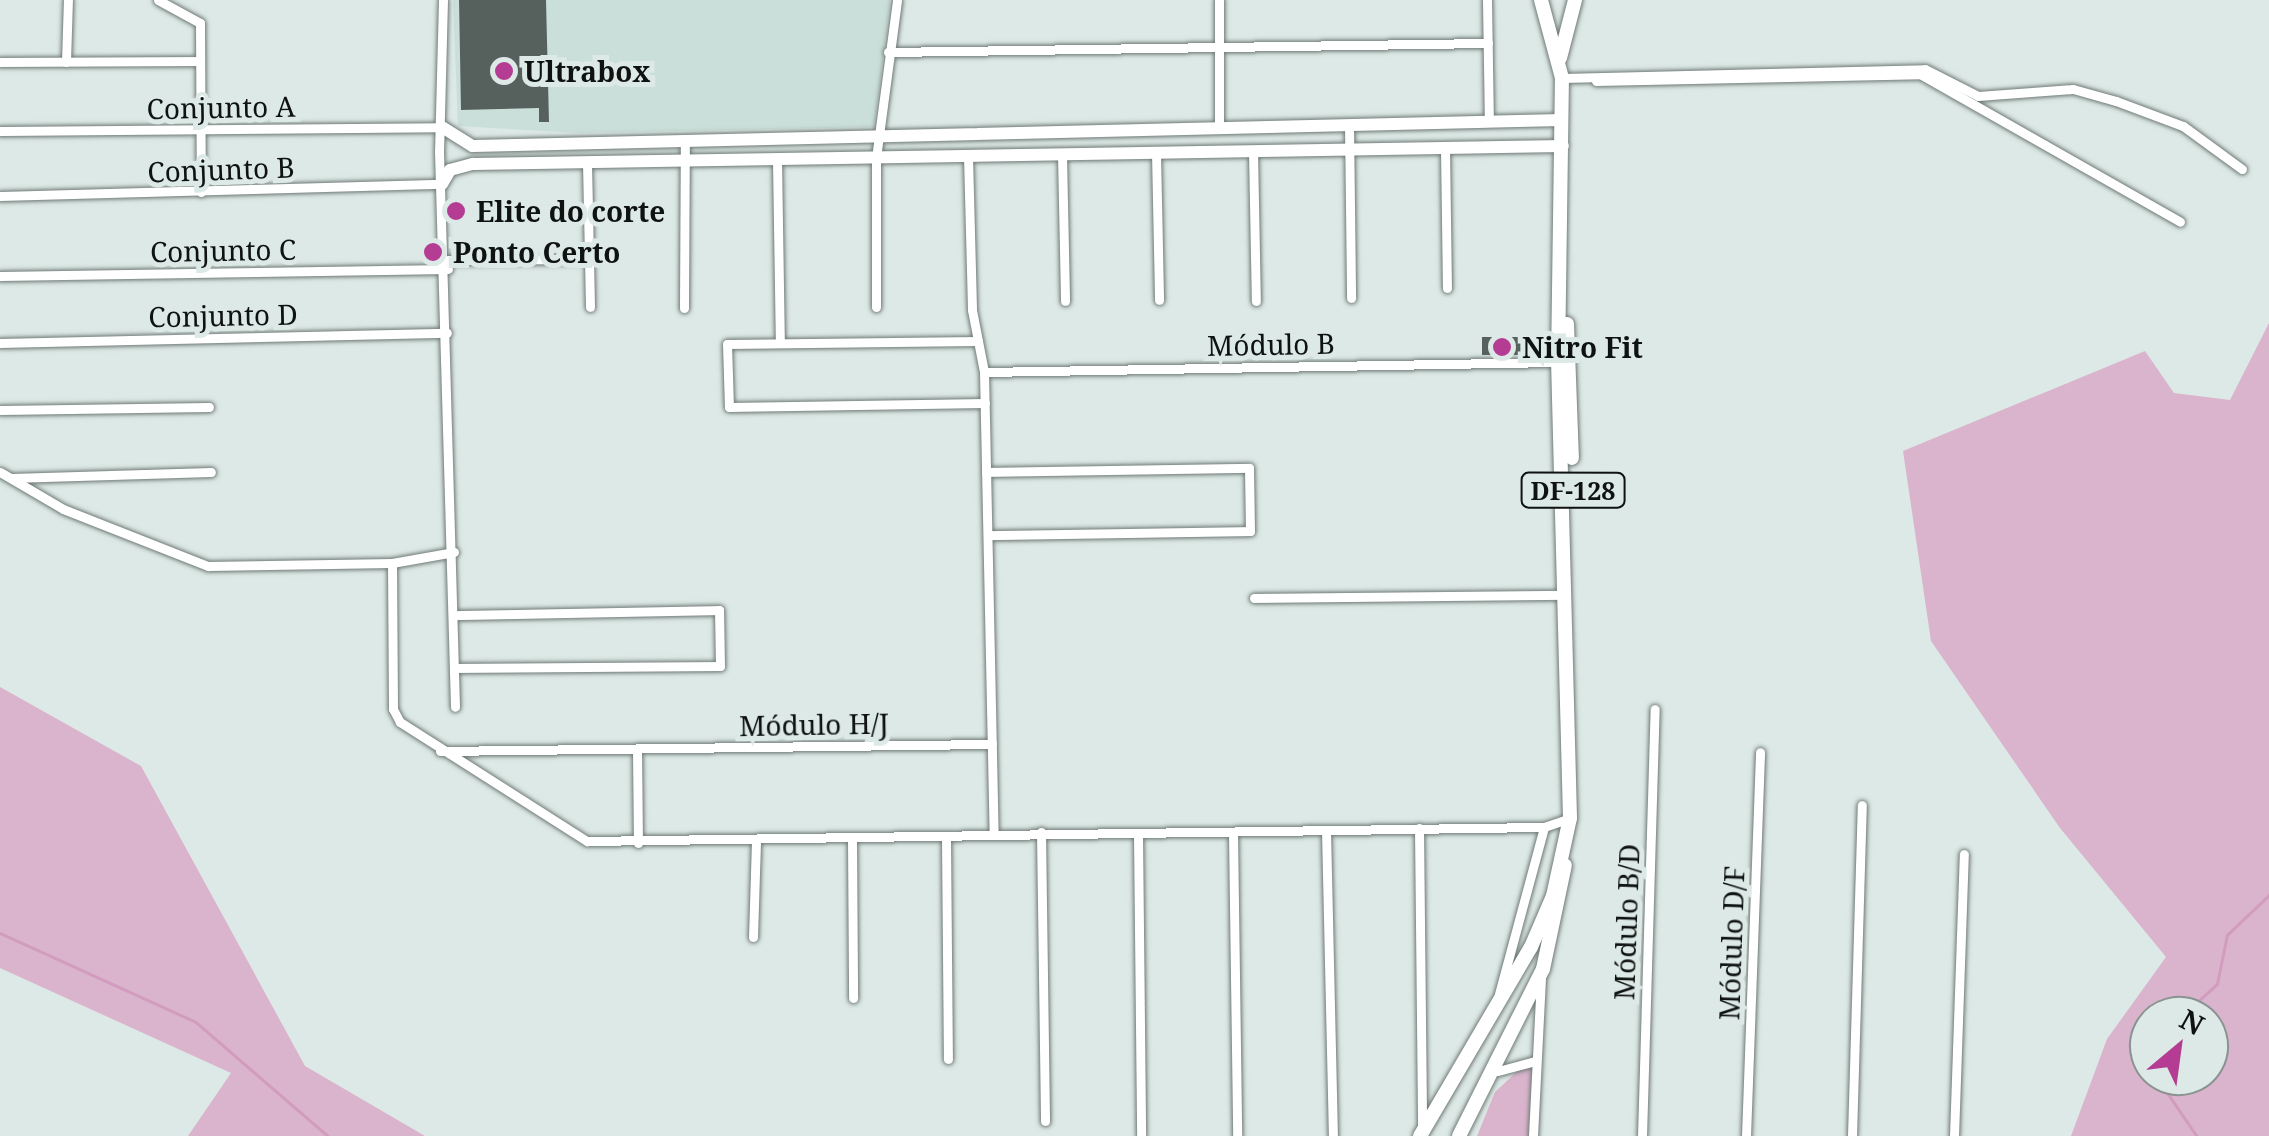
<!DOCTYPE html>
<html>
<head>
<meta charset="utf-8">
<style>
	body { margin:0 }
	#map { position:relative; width:2269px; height:1136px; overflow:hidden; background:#dde9e6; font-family:"Noto Serif",serif }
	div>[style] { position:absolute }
	.built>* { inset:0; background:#cadfd9 }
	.green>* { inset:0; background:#dab4cc }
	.stream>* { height:2.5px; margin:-1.25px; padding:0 1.25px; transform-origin:1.25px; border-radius:1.25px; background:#d29cbf }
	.building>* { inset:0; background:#56615e; transform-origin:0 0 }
	.roads { filter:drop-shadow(0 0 2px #6f7a76) drop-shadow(0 0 2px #6f7a76) }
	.street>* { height:9px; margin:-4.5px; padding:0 4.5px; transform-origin:4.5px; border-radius:4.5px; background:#fff }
	.secondary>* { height:12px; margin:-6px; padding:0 6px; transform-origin:6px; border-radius:6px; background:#fff }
	.primary>* { height:14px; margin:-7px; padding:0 7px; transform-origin:7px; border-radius:7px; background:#fff }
	.dots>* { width:28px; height:28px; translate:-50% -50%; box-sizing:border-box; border:5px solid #dde9e6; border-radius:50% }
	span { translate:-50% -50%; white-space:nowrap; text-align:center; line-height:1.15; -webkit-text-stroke:10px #dde9e6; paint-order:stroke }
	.shield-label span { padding:2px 8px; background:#dde9e6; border:2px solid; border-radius:8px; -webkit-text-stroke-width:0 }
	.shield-label { font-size:25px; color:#0e1211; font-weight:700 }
	.poi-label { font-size:28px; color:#0e1211; font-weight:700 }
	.left { translate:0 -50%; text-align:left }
	.street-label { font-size:28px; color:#0e1211 }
	.north { position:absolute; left:2129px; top:996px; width:100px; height:100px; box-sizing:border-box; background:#dde9e6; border:2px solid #8a9391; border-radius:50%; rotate:29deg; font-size:28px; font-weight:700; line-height:40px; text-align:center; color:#0e1211 }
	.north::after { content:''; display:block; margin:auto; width:35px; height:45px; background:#b43d93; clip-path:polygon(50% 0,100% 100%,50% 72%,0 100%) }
</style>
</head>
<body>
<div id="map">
	<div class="built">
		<div style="clip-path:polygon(453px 0,890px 0,874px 127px,579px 133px,458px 126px)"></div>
	</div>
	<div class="green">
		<div style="clip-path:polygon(evenodd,2269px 323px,2269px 1136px,2071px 1136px,2107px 1039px,2166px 957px,2060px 828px,1931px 641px,1903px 451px,2145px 351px,2174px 393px,2230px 400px,2269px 323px,2149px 1016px,2209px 1016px,2209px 1076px,2149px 1076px,2149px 1016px)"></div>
		<div style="clip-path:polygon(0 687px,141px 766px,305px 1066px,425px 1136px,188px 1136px,231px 1073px,0 968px)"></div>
		<div style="clip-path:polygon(1524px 1065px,1532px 1069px,1529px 1136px,1477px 1136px,1495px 1092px)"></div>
	</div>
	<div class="stream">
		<div style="left:0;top:933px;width:215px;rotate:24.4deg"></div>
		<div style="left:196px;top:1022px;width:174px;rotate:40.8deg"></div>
		<div style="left:2182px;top:1016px;width:47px;rotate:-42.4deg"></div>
		<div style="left:2217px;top:984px;width:50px;rotate:-78.5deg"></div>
		<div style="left:2227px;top:935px;width:58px;rotate:-43.6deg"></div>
		<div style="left:2156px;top:1076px;width:73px;rotate:55.7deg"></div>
	</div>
	<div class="building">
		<div style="clip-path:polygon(459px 0,546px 0,549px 122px,539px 122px,539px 108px,461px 110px)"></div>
		<div style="left:1482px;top:337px;width:42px;height:18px"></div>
	</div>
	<div class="roads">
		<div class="street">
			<div style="left:158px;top:0;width:48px;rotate:28.7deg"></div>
			<div style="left:200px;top:23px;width:169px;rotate:89.7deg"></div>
			<div style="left:443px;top:0;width:151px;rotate:91.5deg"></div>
			<div style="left:439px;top:151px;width:556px;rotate:88.35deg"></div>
			<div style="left:1219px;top:0;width:127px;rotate:90deg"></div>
			<div style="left:1487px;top:0;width:121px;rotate:89.1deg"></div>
			<div style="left:888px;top:52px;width:600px;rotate:-0.86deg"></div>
			<div style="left:0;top:62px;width:200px;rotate:-0.3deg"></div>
			<div style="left:66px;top:62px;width:62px;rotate:-88.2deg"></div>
			<div style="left:1562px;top:78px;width:363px;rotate:-1.4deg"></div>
			<div style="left:1925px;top:69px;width:59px;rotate:27deg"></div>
			<div style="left:1978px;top:96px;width:95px;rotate:-4.2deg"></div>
			<div style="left:2073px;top:89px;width:45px;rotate:15.6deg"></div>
			<div style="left:2116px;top:101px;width:72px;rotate:20.5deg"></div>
			<div style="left:2183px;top:126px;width:73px;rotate:36.1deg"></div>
			<div style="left:1596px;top:81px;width:324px;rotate:-1.2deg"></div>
			<div style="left:1920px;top:74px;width:299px;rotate:29.6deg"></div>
			<div style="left:1349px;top:125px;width:173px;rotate:89.3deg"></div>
			<div style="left:0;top:131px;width:442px;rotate:-0.5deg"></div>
			<div style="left:1445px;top:148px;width:140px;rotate:89.2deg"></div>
			<div style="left:1253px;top:151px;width:150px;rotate:88.9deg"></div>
			<div style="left:1156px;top:153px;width:147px;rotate:88.8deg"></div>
			<div style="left:1062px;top:155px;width:146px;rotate:88.8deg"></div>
			<div style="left:968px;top:156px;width:154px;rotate:88.5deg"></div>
			<div style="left:972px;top:310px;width:63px;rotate:79deg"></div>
			<div style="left:984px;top:372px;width:462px;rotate:88.8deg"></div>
			<div style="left:777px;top:160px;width:183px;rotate:89.1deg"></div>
			<div style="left:587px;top:163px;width:144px;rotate:88.8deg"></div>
			<div style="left:0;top:196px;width:442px;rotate:-1.6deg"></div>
			<div style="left:448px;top:260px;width:142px;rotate:-0.4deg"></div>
			<div style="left:0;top:276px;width:448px;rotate:-0.9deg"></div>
			<div style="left:876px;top:307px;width:149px;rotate:-90deg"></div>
			<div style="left:876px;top:158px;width:159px;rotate:-82.4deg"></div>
			<div style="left:684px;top:308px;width:168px;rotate:-89.7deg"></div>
			<div style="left:978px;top:341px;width:251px;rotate:179.3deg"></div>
			<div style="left:727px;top:344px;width:63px;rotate:88.2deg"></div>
			<div style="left:729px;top:407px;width:256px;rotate:-0.9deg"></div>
			<div style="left:0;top:343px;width:447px;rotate:-1.3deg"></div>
			<div style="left:984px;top:372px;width:574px;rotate:-1deg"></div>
			<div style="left:0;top:410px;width:209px;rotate:-0.8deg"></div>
			<div style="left:0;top:472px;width:73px;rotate:30.4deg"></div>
			<div style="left:63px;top:509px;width:156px;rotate:21.5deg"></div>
			<div style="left:208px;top:566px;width:184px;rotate:-0.9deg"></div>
			<div style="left:392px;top:563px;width:63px;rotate:-10.1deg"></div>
			<div style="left:986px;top:472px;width:263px;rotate:-0.9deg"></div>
			<div style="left:1249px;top:468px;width:63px;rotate:89.1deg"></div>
			<div style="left:1250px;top:531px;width:262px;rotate:179.1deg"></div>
			<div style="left:11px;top:478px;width:200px;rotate:-1.7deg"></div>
			<div style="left:392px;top:563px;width:146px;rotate:89.6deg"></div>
			<div style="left:393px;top:709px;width:15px;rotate:62deg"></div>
			<div style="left:400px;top:722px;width:222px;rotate:32.5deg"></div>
			<div style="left:587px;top:841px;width:957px;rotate:-0.84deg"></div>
			<div style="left:1544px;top:827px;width:28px;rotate:-19deg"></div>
			<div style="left:1254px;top:598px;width:311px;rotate:-0.6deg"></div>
			<div style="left:454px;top:668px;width:266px;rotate:-0.4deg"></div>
			<div style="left:720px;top:666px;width:56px;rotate:-91deg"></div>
			<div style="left:719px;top:610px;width:265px;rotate:178.9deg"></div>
			<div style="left:637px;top:749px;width:94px;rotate:89.4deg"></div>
			<div style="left:440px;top:751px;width:552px;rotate:-0.73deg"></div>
			<div style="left:1419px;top:828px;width:302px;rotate:89.4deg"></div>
			<div style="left:1326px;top:830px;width:306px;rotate:88.7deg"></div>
			<div style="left:1041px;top:832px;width:289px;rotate:89.2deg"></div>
			<div style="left:1233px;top:833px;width:303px;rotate:89.2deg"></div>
			<div style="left:1138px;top:834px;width:302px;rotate:89.4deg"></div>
			<div style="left:946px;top:838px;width:221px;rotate:89.5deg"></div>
			<div style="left:852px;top:839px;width:159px;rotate:89.6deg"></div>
			<div style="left:753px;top:937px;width:96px;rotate:-88.2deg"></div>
			<div style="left:1499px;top:994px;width:173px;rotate:-74.9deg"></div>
			<div style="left:1498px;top:1071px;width:38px;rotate:-15deg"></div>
			<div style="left:1533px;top:1136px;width:157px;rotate:-87.1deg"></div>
			<div style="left:1642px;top:1136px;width:427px;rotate:-88.3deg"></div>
			<div style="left:1746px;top:1136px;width:384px;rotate:-87.9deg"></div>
			<div style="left:1852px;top:1136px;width:331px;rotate:-88.3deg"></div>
			<div style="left:1954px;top:1136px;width:282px;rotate:-88deg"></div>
		</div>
		<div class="secondary">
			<div style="left:442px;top:127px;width:36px;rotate:32deg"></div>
			<div style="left:473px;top:146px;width:1089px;rotate:-1.37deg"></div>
			<div style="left:442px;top:184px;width:16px;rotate:-60deg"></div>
			<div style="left:450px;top:170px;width:24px;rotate:-15deg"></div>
			<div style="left:473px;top:164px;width:1090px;rotate:-0.95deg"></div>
		</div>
		<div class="primary">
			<div style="left:1560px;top:58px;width:60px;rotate:-75.5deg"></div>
			<div style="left:1567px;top:324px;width:134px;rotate:87.9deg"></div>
			<div style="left:1420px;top:1136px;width:219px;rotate:-59.6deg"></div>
			<div style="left:1531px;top:947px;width:56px;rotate:-66.7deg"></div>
			<div style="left:1553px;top:896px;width:80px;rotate:-77.7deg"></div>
			<div style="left:1570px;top:818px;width:456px;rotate:-91.5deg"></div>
			<div style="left:1558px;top:362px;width:284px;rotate:-89.2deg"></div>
			<div style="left:1562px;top:78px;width:81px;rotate:-105.1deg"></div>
			<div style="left:1459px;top:1136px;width:187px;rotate:-63.3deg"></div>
			<div style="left:1543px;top:969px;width:106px;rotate:-78.1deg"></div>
		</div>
	</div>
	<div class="dots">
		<div style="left:504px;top:71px;background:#b43d93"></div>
		<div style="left:456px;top:211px;background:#b43d93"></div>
		<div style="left:433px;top:252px;background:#b43d93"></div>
		<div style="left:1502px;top:347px;background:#b43d93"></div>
	</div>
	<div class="shield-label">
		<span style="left:1573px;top:490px">DF-128</span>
	</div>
	<div class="poi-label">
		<span class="left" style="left:524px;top:71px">Ultrabox</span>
		<span class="left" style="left:476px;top:211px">Elite do corte</span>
		<span class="left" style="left:453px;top:252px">Ponto Certo</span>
		<span class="left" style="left:1522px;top:347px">Nitro Fit</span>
	</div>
	<div class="street-label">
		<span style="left:221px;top:107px;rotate:-1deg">Conjunto A</span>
		<span style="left:221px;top:169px;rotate:-2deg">Conjunto B</span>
		<span style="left:223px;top:250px;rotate:-1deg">Conjunto C</span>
		<span style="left:223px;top:315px;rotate:-1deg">Conjunto D</span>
		<span style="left:1271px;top:344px;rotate:-1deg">Módulo B</span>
		<span style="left:814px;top:724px;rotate:-1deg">Módulo H/J</span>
		<span style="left:1626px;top:922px;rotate:-88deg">Módulo B/D</span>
		<span style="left:1731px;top:943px;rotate:-88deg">Módulo D/F</span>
	</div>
	<div class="north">N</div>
</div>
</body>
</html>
